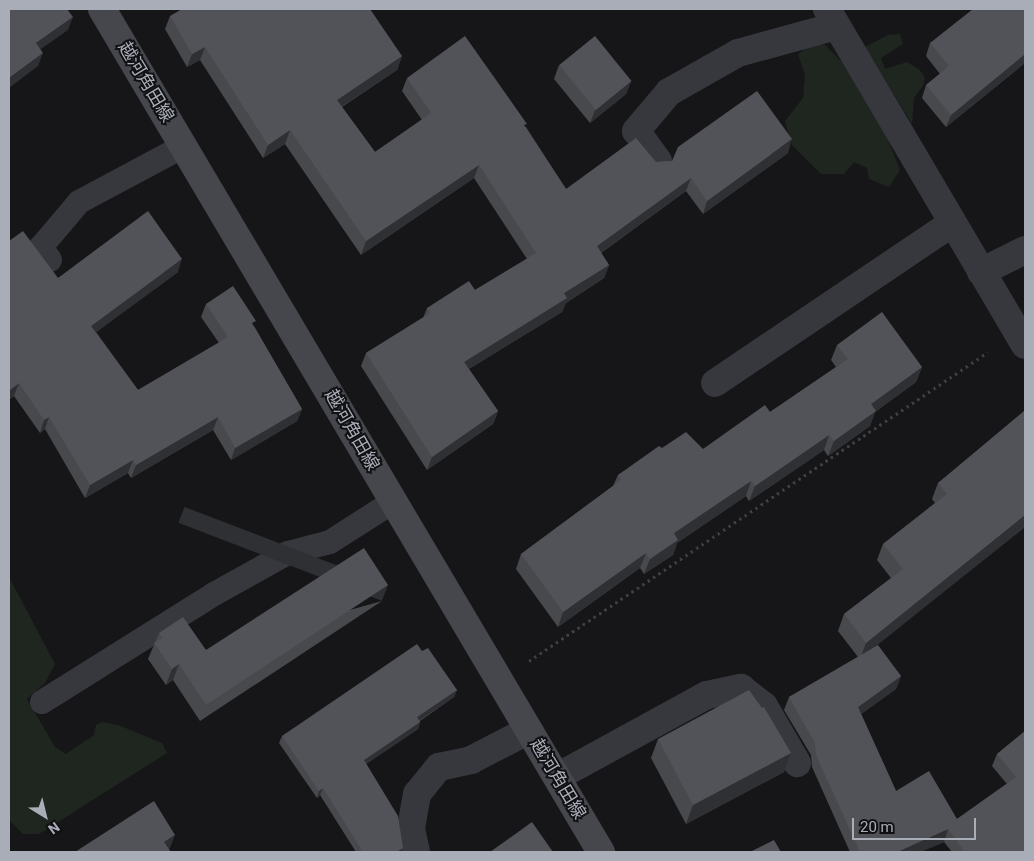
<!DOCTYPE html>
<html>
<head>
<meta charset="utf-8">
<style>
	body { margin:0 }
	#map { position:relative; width:1034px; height:861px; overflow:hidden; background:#161618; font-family:Roboto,"Noto Sans JP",sans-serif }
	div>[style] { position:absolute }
	.green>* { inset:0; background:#1e261f }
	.path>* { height:3px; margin-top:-1.5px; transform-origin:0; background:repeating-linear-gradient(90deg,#3d3f44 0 2.5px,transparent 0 6.5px) }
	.service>* { height:24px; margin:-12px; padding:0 12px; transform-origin:12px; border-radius:12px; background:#37383d }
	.minor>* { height:28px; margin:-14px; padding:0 14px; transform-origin:14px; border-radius:14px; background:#37383d }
	.secondary>* { height:28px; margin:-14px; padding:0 14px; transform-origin:14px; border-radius:14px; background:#45474d }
	.wall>* { inset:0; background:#47494d }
	.shaded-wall>* { inset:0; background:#2f3033; transform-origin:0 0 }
	.building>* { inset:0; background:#525359; transform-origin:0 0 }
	span { translate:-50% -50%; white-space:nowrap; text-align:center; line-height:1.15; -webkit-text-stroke:4px #111113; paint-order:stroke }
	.street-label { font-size:18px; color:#a8adb8 }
	.frame { position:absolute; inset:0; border:10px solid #a8adb8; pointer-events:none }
	.north { position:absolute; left:20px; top:791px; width:50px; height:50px; -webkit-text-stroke:4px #111113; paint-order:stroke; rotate:144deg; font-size:14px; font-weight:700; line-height:20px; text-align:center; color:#a8adb8 }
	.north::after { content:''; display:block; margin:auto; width:18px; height:22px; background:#a8adb8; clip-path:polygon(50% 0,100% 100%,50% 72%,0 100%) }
	.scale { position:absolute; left:852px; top:818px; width:124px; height:22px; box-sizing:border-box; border:2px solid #a8adb8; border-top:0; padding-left:6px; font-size:15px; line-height:18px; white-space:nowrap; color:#a8adb8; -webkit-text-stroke:4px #111113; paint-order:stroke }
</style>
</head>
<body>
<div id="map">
	<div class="green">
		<div style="clip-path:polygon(900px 34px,903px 44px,881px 58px,885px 69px,907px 62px,920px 70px,925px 78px,923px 86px,914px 98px,912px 124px,865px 47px,888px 35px)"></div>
		<div style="clip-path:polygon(813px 43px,825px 45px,842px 62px,888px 140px,900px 170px,889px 187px,869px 179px,867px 168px,854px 162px,844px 174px,821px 174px,792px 145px,785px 121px,803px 98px,805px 75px,798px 54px)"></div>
		<div style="clip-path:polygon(9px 577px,55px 664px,45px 683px,27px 699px,55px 747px,66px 754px,94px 735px,96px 725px,102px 722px,118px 725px,162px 743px,167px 753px,39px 834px,23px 834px,9px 820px)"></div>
	</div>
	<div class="path">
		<div style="left:529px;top:661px;width:553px;rotate:-33.95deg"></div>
	</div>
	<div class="service">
		<div style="left:50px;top:260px;width:16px;rotate:-125deg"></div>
		<div style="left:41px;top:247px;width:59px;rotate:-49.8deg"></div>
		<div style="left:79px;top:202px;width:119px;rotate:-28.1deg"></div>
		<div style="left:42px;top:702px;width:203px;rotate:-32.1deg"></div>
		<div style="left:214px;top:594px;width:85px;rotate:-29deg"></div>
		<div style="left:288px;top:553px;width:43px;rotate:-14.7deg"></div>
		<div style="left:330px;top:542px;width:76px;rotate:-32.6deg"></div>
	</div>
	<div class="minor">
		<div style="left:827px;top:9px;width:390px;rotate:59.5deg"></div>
		<div style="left:658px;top:161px;width:37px;rotate:-126deg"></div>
		<div style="left:636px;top:131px;width:51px;rotate:-49.8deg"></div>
		<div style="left:669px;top:92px;width:79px;rotate:-29.5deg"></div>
		<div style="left:738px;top:53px;width:102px;rotate:-15.4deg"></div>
		<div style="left:981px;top:272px;width:49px;rotate:-26.6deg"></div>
		<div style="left:715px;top:383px;width:286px;rotate:-34deg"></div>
		<div style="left:557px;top:777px;width:171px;rotate:-28.7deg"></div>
		<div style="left:707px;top:695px;width:35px;rotate:-12deg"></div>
		<div style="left:741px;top:688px;width:29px;rotate:38deg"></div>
		<div style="left:764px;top:706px;width:66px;rotate:59.9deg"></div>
		<div style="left:416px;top:852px;width:25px;rotate:-102deg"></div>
		<div style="left:411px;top:828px;width:35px;rotate:-80deg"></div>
		<div style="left:417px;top:794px;width:35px;rotate:-51deg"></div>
		<div style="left:439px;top:767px;width:33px;rotate:-12deg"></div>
		<div style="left:471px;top:760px;width:65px;rotate:-27.3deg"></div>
	</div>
	<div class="secondary">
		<div style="left:102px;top:9px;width:980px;rotate:59.38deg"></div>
	</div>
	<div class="wall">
		<div style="clip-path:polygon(1025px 9px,1025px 63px,946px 127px,922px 98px,926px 85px,940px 74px,926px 56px,930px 43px)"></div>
		<div style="clip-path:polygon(170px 16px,402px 56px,397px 70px,342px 107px,375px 152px,422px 120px,402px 91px,407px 78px,526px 127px,566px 189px,656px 162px,788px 153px,703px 214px,686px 191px,601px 253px,609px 265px,604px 278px,566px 303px,562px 312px,469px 369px,498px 411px,493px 424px,427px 470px,361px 366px,366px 353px,423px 318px,427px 308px,475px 290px,527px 259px,474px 178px,361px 255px,285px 144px,263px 158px,200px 60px,187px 67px,165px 29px)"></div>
		<div style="clip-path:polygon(559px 65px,631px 81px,626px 94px,590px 123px,554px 79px)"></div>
		<div style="clip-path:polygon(178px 272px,96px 332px,138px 390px,219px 343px,201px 317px,206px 304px,254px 326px,302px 409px,297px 421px,231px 460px,213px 430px,131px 478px,128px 473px,85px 498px,45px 429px,40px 433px,14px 396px,9px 400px,58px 278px)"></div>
		<div style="clip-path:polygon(837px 345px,922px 367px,916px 382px,875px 412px,870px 426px,828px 456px,824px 450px,749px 501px,746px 496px,677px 543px,673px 555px,644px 574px,640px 568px,558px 627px,516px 569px,521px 554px,613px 486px,618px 475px,662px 448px,703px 449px,770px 412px,836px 367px,831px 360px)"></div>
		<div style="clip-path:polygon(1025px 413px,1025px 527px,875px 646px,901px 676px,896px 689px,861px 714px,896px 791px,957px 819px,1007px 784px,992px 766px,997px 754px,1025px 731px,1025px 852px,952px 852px,944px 842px,920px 852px,850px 852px,812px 767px,811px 755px,784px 710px,789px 697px,858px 657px,838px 631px,844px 614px,891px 578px,877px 560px,883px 544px,935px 503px,932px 499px,938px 483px)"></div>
		<div style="clip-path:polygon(382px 601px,200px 721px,173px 680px,166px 685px,148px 659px,159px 633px,206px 650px)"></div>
		<div style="clip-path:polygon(422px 651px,457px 690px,454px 697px,420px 721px,420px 722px,418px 729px,366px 764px,403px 848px,402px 852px,356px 852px,320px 795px,317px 798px,279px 743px,282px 736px)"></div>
		<div style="clip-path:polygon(658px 739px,791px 753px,784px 772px,686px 824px,651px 758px)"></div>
	</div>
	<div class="shaded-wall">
		<div style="clip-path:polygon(73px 17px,68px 30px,31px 56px,36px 43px)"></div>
		<div style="clip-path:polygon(205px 47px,200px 60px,187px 67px,192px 54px)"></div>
		<div style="clip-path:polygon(43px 53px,38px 66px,9px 88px,9px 78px)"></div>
		<div style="clip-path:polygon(1025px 54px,1025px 63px,946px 127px,951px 115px)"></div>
		<div style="clip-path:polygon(402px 56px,397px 70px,332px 113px,337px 100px)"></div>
		<div style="clip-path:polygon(631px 81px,626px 94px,590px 123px,595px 110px)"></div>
		<div style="clip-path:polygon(290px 130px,285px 144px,263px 158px,268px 145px)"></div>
		<div style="clip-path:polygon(792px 139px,788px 153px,703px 214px,707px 201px)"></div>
		<div style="clip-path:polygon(479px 165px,474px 178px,361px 255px,366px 241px)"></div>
		<div style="clip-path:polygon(691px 178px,686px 191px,592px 259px,597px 246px)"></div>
		<div style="clip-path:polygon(182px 259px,178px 272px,87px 339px,91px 326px)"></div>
		<div style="clip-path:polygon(609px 265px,604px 278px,566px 303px,562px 312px,459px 375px,464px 362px,564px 293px)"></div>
		<div style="clip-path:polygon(922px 367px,916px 382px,875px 412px,870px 426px,828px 456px,834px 441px,871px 404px)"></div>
		<div style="clip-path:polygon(19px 383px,14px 396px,9px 400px,9px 391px)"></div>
		<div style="clip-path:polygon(302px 409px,297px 421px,231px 460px,235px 448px)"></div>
		<div style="clip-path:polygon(498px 411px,493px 424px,427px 470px,432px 457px)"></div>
		<div style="clip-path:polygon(49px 417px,45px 429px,40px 433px,44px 420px)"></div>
		<div style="clip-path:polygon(218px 417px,213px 430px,131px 478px,136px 465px)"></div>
		<div style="clip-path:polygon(829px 435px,824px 450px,749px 501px,755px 486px)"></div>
		<div style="clip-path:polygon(133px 460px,128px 473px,85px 498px,90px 485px)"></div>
		<div style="clip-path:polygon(751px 481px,746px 496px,677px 543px,673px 555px,644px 574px,650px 559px,674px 533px)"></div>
		<div style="clip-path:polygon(1025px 508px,1025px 527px,860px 659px,866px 643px)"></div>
		<div style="clip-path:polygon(646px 553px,640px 568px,558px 627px,563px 612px)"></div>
		<div style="left:388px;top:585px;width:17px;height:218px;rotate:111deg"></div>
		<div style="clip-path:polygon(179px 664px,173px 680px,166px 685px,172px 669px)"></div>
		<div style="clip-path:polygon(901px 676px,896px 689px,853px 720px,858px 707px)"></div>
		<div style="clip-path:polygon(457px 690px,454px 697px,414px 724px,417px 717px)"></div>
		<div style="clip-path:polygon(420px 722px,418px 729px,361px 767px,364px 760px)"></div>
		<div style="clip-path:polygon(791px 753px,784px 772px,686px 824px,693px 805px)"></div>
		<div style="clip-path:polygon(323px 788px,320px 795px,317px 798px,319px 791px)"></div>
		<div style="clip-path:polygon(948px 829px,944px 842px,920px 852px,897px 852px)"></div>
		<div style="clip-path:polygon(175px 835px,170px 848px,164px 852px,164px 842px)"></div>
		<div style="clip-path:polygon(403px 848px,402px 852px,396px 852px)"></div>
	</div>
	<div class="building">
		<div style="clip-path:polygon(9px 9px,67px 9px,73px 17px,36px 43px,43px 53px,9px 78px)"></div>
		<div style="clip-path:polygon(182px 9px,370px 9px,402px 56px,337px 100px,375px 152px,431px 113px,407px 78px,465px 36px,527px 124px,524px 125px,566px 189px,636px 138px,656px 162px,672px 161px,678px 147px,757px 91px,792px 139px,707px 201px,691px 178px,597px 246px,609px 265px,564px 293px,567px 298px,464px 362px,498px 411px,432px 457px,366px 353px,430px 313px,427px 308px,469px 281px,475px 290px,536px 253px,479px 165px,366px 241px,290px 130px,268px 145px,205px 47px,192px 54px,170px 16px)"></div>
		<div style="clip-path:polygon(973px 9px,1025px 9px,1025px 54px,951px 115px,926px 85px,949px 66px,930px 43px)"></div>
		<div style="left:595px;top:36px;width:58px;height:46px;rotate:51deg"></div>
		<div style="clip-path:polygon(148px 211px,182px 259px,91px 326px,138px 390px,228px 337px,206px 304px,233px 286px,256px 321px,252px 323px,302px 409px,235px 448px,218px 417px,136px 465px,133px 460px,90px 485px,49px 417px,44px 420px,19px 383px,9px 391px,9px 241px,23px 231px,58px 278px)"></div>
		<div style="clip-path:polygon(882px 312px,922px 367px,871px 404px,876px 411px,834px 441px,829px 435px,755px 486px,751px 481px,674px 533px,678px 540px,650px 559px,646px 553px,563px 612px,521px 554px,621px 480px,618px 475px,659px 446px,662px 448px,686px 432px,703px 449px,765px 405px,770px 412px,848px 359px,837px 345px)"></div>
		<div style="clip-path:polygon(1024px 411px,1025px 413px,1025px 515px,866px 643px,844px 614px,903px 569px,883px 544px,947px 494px,938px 483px)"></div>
		<div style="clip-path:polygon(364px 548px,388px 585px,206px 705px,179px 664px,172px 669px,154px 643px,162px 638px,159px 633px,183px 617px,206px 650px)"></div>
		<div style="clip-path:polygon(417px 644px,422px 651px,428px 648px,457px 690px,417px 717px,420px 722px,364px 760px,398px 816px,403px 848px,396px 852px,363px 852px,323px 788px,319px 791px,282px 736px)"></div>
		<div style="clip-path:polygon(878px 645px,901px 676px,858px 707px,896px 791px,929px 771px,957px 819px,1016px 777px,997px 754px,1025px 731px,1025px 850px,1023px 852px,965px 852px,948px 829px,897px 852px,860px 852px,816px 755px,815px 743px,789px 697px)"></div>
		<div style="clip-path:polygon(749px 690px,762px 708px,764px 707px,791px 753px,693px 805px,658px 739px)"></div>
		<div style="clip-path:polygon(154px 801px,175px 835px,164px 842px,171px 852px,75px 852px)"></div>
		<div style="clip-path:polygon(532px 822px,553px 852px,490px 852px)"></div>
		<div style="clip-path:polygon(774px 840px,781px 852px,750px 852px)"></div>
	</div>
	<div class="street-label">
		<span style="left:146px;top:82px;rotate:59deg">越河角田線</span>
		<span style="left:352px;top:430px;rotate:60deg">越河角田線</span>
		<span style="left:558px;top:779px;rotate:59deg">越河角田線</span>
	</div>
	<div class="frame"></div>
	<div class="north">N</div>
	<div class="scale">20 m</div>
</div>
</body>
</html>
